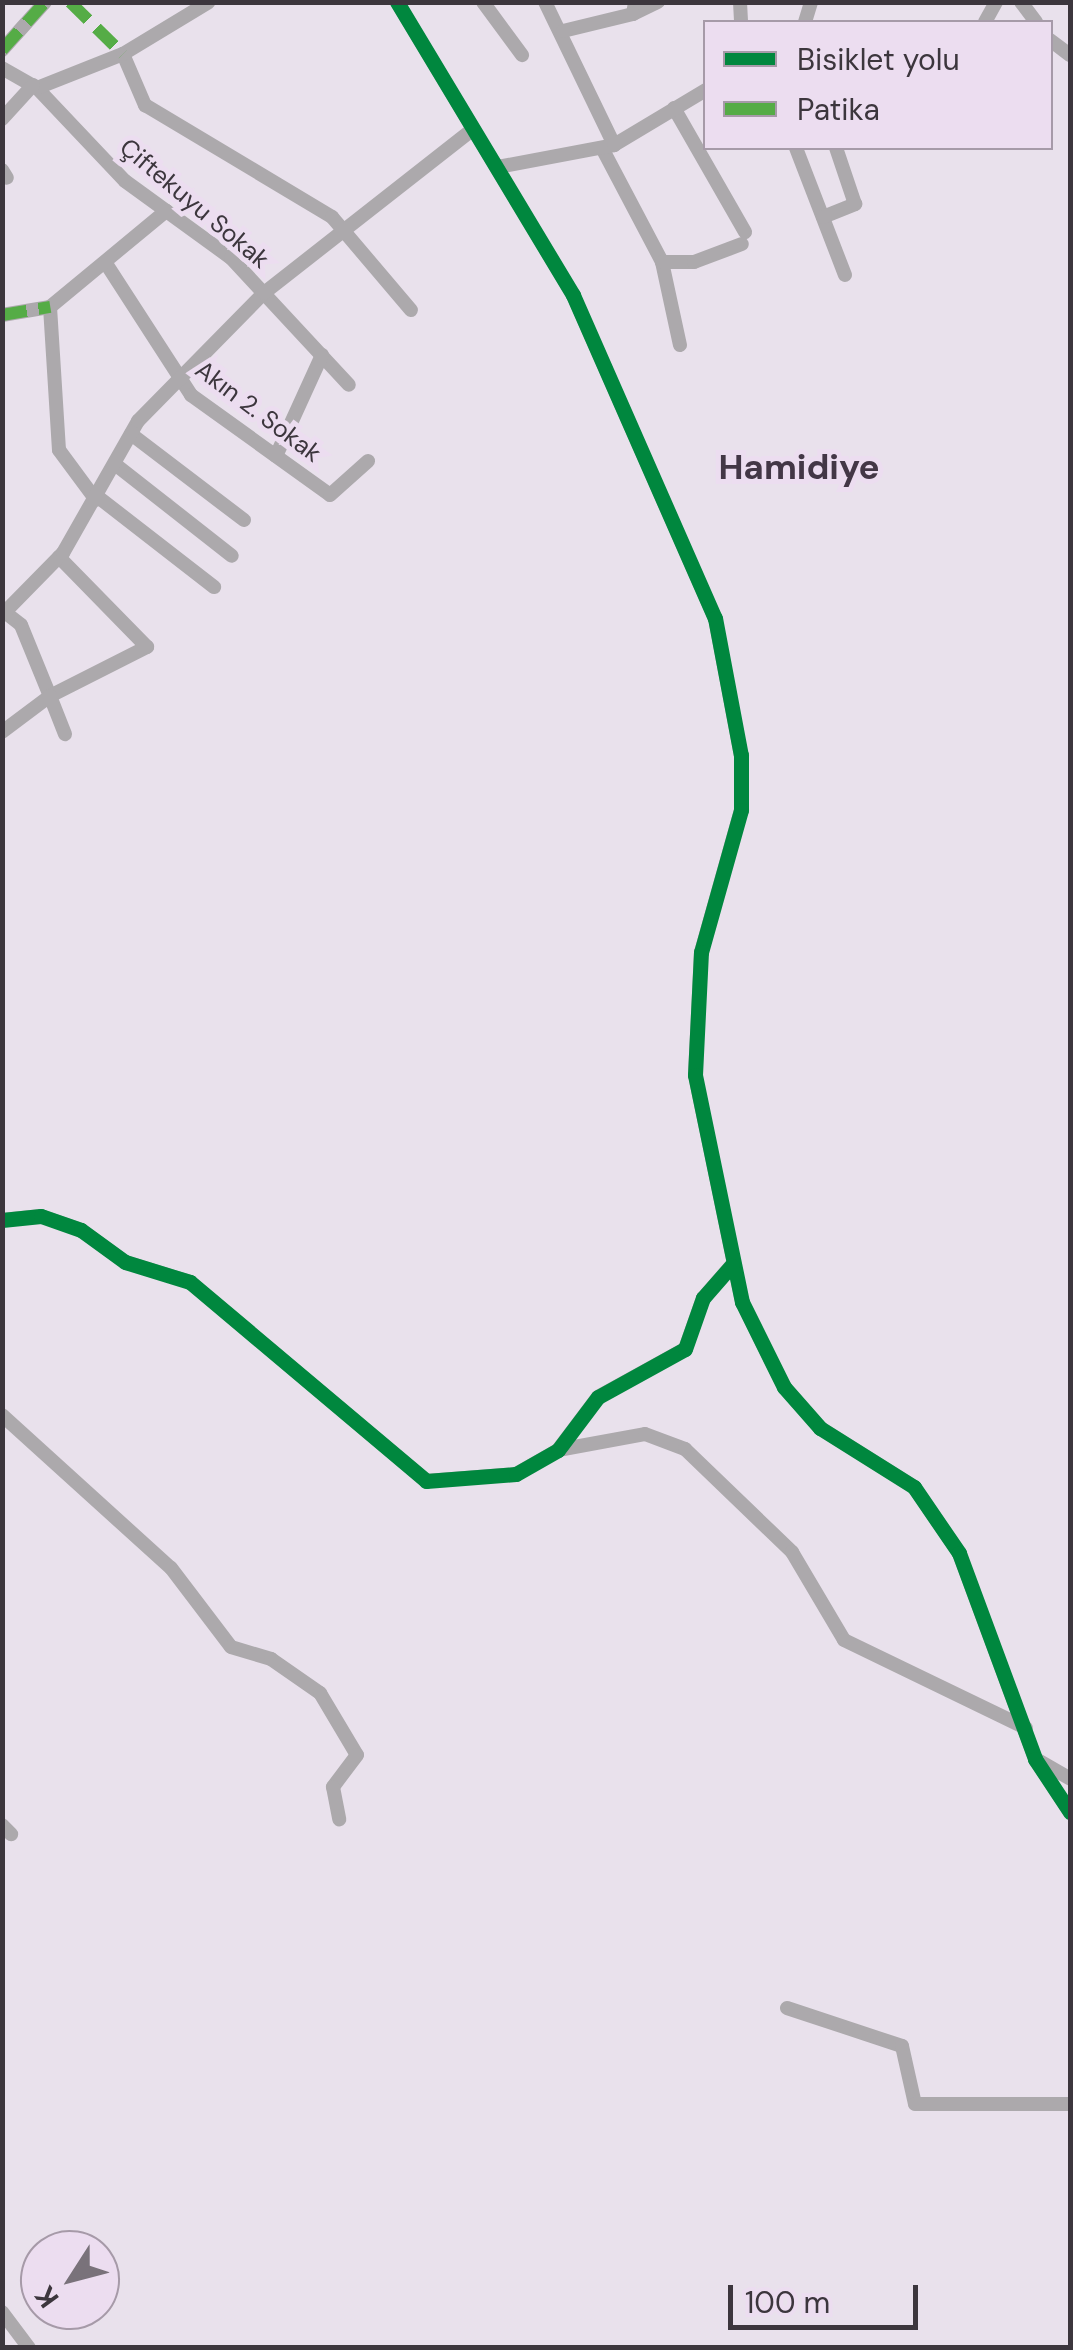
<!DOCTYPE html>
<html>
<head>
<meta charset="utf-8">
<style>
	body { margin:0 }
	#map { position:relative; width:1073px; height:2350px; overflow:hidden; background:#e9e1ec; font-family:"DM Sans",sans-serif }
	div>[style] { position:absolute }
	.minor>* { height:14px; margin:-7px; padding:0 7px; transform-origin:7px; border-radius:7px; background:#aca9ac }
	.quiet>* { height:12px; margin-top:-6px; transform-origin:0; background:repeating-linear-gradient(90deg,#55ac46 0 25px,transparent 0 37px) }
	.cycleway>* { height:15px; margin:-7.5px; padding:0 7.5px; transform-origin:7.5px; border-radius:7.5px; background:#00873e }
	span { translate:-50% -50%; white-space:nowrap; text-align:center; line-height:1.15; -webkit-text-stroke:10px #ecddf0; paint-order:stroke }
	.street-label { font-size:25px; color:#3c363d }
	.district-label { font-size:35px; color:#433746; font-weight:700 }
	.frame { position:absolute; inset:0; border:5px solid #3c363d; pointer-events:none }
	.legend { position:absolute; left:703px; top:20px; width:350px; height:130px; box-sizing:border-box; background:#ecddf0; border:2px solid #a69aa8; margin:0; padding:12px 18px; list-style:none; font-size:30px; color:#3c363d }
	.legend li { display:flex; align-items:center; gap:20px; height:50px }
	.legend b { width:50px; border:2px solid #a69aa8 }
	.north { position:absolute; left:20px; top:2230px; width:100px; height:100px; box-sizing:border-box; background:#ecddf0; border:2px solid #a69aa8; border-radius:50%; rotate:234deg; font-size:28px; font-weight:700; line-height:40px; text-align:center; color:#3c363d }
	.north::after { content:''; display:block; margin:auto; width:35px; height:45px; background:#79727a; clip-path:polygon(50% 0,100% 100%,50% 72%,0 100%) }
	.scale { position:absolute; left:728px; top:2285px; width:190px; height:45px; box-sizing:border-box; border:5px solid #3c363d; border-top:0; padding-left:12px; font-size:30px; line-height:35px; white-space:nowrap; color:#3c363d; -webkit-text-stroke:8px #ecddf0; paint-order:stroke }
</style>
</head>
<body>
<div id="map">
	<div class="minor">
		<div style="left:397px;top:2px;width:342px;rotate:59deg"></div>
		<div style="left:573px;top:295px;width:353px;rotate:66.3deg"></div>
		<div style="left:715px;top:618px;width:139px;rotate:79.3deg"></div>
		<div style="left:741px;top:755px;width:55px;rotate:90deg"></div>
		<div style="left:741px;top:810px;width:148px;rotate:105.7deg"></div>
		<div style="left:701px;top:952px;width:123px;rotate:92.8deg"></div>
		<div style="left:695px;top:1075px;width:232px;rotate:78.3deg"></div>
		<div style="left:742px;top:1302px;width:95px;rotate:63.7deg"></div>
		<div style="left:784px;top:1387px;width:55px;rotate:48.7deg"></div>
		<div style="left:820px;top:1428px;width:111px;rotate:32.1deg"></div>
		<div style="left:914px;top:1487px;width:80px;rotate:55.7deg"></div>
		<div style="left:959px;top:1553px;width:220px;rotate:69.7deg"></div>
		<div style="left:1035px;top:1759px;width:64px;rotate:56.6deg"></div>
		<div style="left:483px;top:2px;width:66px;rotate:53.7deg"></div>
		<div style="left:545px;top:2px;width:159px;rotate:64.2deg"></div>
		<div style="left:635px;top:2px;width:12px;rotate:99deg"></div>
		<div style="left:633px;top:14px;width:28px;rotate:-26deg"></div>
		<div style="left:740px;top:2px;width:20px;rotate:87deg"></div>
		<div style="left:1021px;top:2px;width:25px;rotate:53deg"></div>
		<div style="left:805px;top:22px;width:21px;rotate:-73deg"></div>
		<div style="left:985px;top:22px;width:23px;rotate:-61deg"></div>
		<div style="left:563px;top:31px;width:72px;rotate:-13.7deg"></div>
		<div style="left:1050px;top:40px;width:25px;rotate:37deg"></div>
		<div style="left:2px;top:50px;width:64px;rotate:-48.1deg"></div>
		<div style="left:123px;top:54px;width:56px;rotate:66.7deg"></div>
		<div style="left:145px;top:105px;width:218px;rotate:30.9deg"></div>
		<div style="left:332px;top:217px;width:122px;rotate:49.7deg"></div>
		<div style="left:2px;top:68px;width:40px;rotate:29.7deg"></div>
		<div style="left:37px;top:88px;width:128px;rotate:46.6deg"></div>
		<div style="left:125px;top:181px;width:131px;rotate:36deg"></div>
		<div style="left:231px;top:258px;width:173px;rotate:47.1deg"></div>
		<div style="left:37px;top:88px;width:92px;rotate:-21.6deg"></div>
		<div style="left:123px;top:54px;width:100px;rotate:-31.2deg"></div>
		<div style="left:674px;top:108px;width:143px;rotate:60.2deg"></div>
		<div style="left:2px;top:119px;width:46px;rotate:-47.6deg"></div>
		<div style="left:602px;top:148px;width:129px;rotate:62.2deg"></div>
		<div style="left:662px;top:262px;width:85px;rotate:77.8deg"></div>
		<div style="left:796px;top:148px;width:136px;rotate:68.9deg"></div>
		<div style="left:498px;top:167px;width:118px;rotate:-10.7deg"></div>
		<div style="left:614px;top:145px;width:107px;rotate:-30.9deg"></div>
		<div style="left:2px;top:170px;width:9px;rotate:58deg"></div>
		<div style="left:823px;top:217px;width:35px;rotate:-22deg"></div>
		<div style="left:855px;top:204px;width:59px;rotate:-108.7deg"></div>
		<div style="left:662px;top:262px;width:32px"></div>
		<div style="left:694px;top:262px;width:51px;rotate:-20.6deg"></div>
		<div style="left:107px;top:265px;width:155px;rotate:57.1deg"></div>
		<div style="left:191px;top:395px;width:171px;rotate:35.7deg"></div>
		<div style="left:330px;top:495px;width:51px;rotate:-41.8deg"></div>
		<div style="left:50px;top:307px;width:143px;rotate:86.4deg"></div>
		<div style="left:59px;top:450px;width:62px;rotate:53.5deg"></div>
		<div style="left:2px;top:315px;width:49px;rotate:-9.5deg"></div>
		<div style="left:50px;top:307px;width:151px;rotate:-39.6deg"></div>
		<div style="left:131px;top:434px;width:142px;rotate:37.3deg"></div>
		<div style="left:276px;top:456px;width:111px;rotate:-65.5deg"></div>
		<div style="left:116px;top:465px;width:147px;rotate:38.1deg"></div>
		<div style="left:98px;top:497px;width:147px;rotate:37.8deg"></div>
		<div style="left:2px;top:610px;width:24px;rotate:38deg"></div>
		<div style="left:21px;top:625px;width:77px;rotate:67.8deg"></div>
		<div style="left:50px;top:696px;width:109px;rotate:-26.8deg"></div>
		<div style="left:147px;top:647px;width:126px;rotate:-134.4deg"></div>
		<div style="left:2px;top:615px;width:87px;rotate:-45.5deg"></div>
		<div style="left:63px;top:553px;width:152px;rotate:-60.4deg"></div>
		<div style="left:138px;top:421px;width:180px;rotate:-45.5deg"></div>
		<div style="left:264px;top:293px;width:266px;rotate:-38.1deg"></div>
		<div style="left:2px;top:732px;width:60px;rotate:-36.9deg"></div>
		<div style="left:50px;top:696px;width:41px;rotate:68.5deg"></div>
		<div style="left:2px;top:1220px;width:39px;rotate:-6deg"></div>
		<div style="left:41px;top:1216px;width:42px;rotate:19.3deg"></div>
		<div style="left:81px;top:1230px;width:54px;rotate:36deg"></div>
		<div style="left:125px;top:1262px;width:68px;rotate:17.1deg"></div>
		<div style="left:190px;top:1282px;width:309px;rotate:40.1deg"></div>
		<div style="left:426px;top:1481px;width:90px;rotate:-4.4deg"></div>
		<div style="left:516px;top:1474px;width:48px;rotate:-29.7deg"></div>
		<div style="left:558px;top:1450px;width:66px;rotate:-53deg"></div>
		<div style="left:598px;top:1397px;width:99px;rotate:-28.9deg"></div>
		<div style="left:685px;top:1349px;width:54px;rotate:-70.6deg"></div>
		<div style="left:703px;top:1298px;width:43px;rotate:-48.8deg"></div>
		<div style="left:2px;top:1415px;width:228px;rotate:42.2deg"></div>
		<div style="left:171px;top:1568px;width:99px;rotate:52.8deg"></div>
		<div style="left:231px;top:1647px;width:42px;rotate:16.7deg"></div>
		<div style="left:271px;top:1659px;width:60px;rotate:34.8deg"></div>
		<div style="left:320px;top:1693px;width:72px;rotate:59.2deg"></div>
		<div style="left:357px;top:1755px;width:40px;rotate:127deg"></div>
		<div style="left:333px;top:1787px;width:33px;rotate:79deg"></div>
		<div style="left:558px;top:1450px;width:88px;rotate:-10.4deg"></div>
		<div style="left:645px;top:1434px;width:43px;rotate:20.6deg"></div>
		<div style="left:685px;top:1449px;width:149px;rotate:43.9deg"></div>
		<div style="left:792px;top:1552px;width:102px;rotate:59.4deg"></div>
		<div style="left:844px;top:1640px;width:202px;rotate:25.8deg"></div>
		<div style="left:1036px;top:1759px;width:39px;rotate:30deg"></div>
		<div style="left:2px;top:1825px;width:13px;rotate:45deg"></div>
		<div style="left:787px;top:2008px;width:121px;rotate:18.3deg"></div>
		<div style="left:902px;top:2046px;width:59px;rotate:77.4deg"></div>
		<div style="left:915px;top:2104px;width:155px"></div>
		<div style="left:2px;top:2312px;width:45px;rotate:53.1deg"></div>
	</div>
	<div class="quiet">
		<div style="left:70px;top:2px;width:74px;rotate:44.5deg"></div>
		<div style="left:2px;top:50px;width:64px;rotate:-48.1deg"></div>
		<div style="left:2px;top:315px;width:49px;rotate:-9.5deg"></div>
	</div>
	<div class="cycleway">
		<div style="left:397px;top:2px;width:342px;rotate:59deg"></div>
		<div style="left:573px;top:295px;width:353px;rotate:66.3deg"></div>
		<div style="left:715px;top:618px;width:139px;rotate:79.3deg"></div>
		<div style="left:741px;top:755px;width:55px;rotate:90deg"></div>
		<div style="left:741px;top:810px;width:148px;rotate:105.7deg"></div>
		<div style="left:701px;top:952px;width:123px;rotate:92.8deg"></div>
		<div style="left:695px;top:1075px;width:232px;rotate:78.3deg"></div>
		<div style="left:742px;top:1302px;width:95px;rotate:63.7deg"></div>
		<div style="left:784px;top:1387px;width:55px;rotate:48.7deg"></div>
		<div style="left:820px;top:1428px;width:111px;rotate:32.1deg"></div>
		<div style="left:914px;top:1487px;width:80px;rotate:55.7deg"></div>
		<div style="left:959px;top:1553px;width:220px;rotate:69.7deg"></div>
		<div style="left:1035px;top:1759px;width:64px;rotate:56.6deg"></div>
		<div style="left:2px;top:1220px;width:39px;rotate:-6deg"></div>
		<div style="left:41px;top:1216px;width:42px;rotate:19.3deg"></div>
		<div style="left:81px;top:1230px;width:54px;rotate:36deg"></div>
		<div style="left:125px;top:1262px;width:68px;rotate:17.1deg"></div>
		<div style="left:190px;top:1282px;width:309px;rotate:40.1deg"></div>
		<div style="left:426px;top:1481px;width:90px;rotate:-4.4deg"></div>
		<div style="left:516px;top:1474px;width:48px;rotate:-29.7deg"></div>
		<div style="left:558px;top:1450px;width:66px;rotate:-53deg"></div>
		<div style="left:598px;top:1397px;width:99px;rotate:-28.9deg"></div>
		<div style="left:685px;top:1349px;width:54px;rotate:-70.6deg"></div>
		<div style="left:703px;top:1298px;width:43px;rotate:-48.8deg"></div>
	</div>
	<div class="street-label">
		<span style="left:194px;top:204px;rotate:40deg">Çiftekuyu Sokak</span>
		<span style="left:258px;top:412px;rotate:37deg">Akın 2. Sokak</span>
	</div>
	<div class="district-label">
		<span style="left:799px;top:467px">Hamidiye</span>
	</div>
	<div class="frame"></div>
	<ul class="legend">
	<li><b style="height:12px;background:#00873e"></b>Bisiklet yolu</li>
	<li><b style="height:12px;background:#55ac46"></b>Patika</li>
	</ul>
	<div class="north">K</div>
	<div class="scale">100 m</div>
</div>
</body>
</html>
